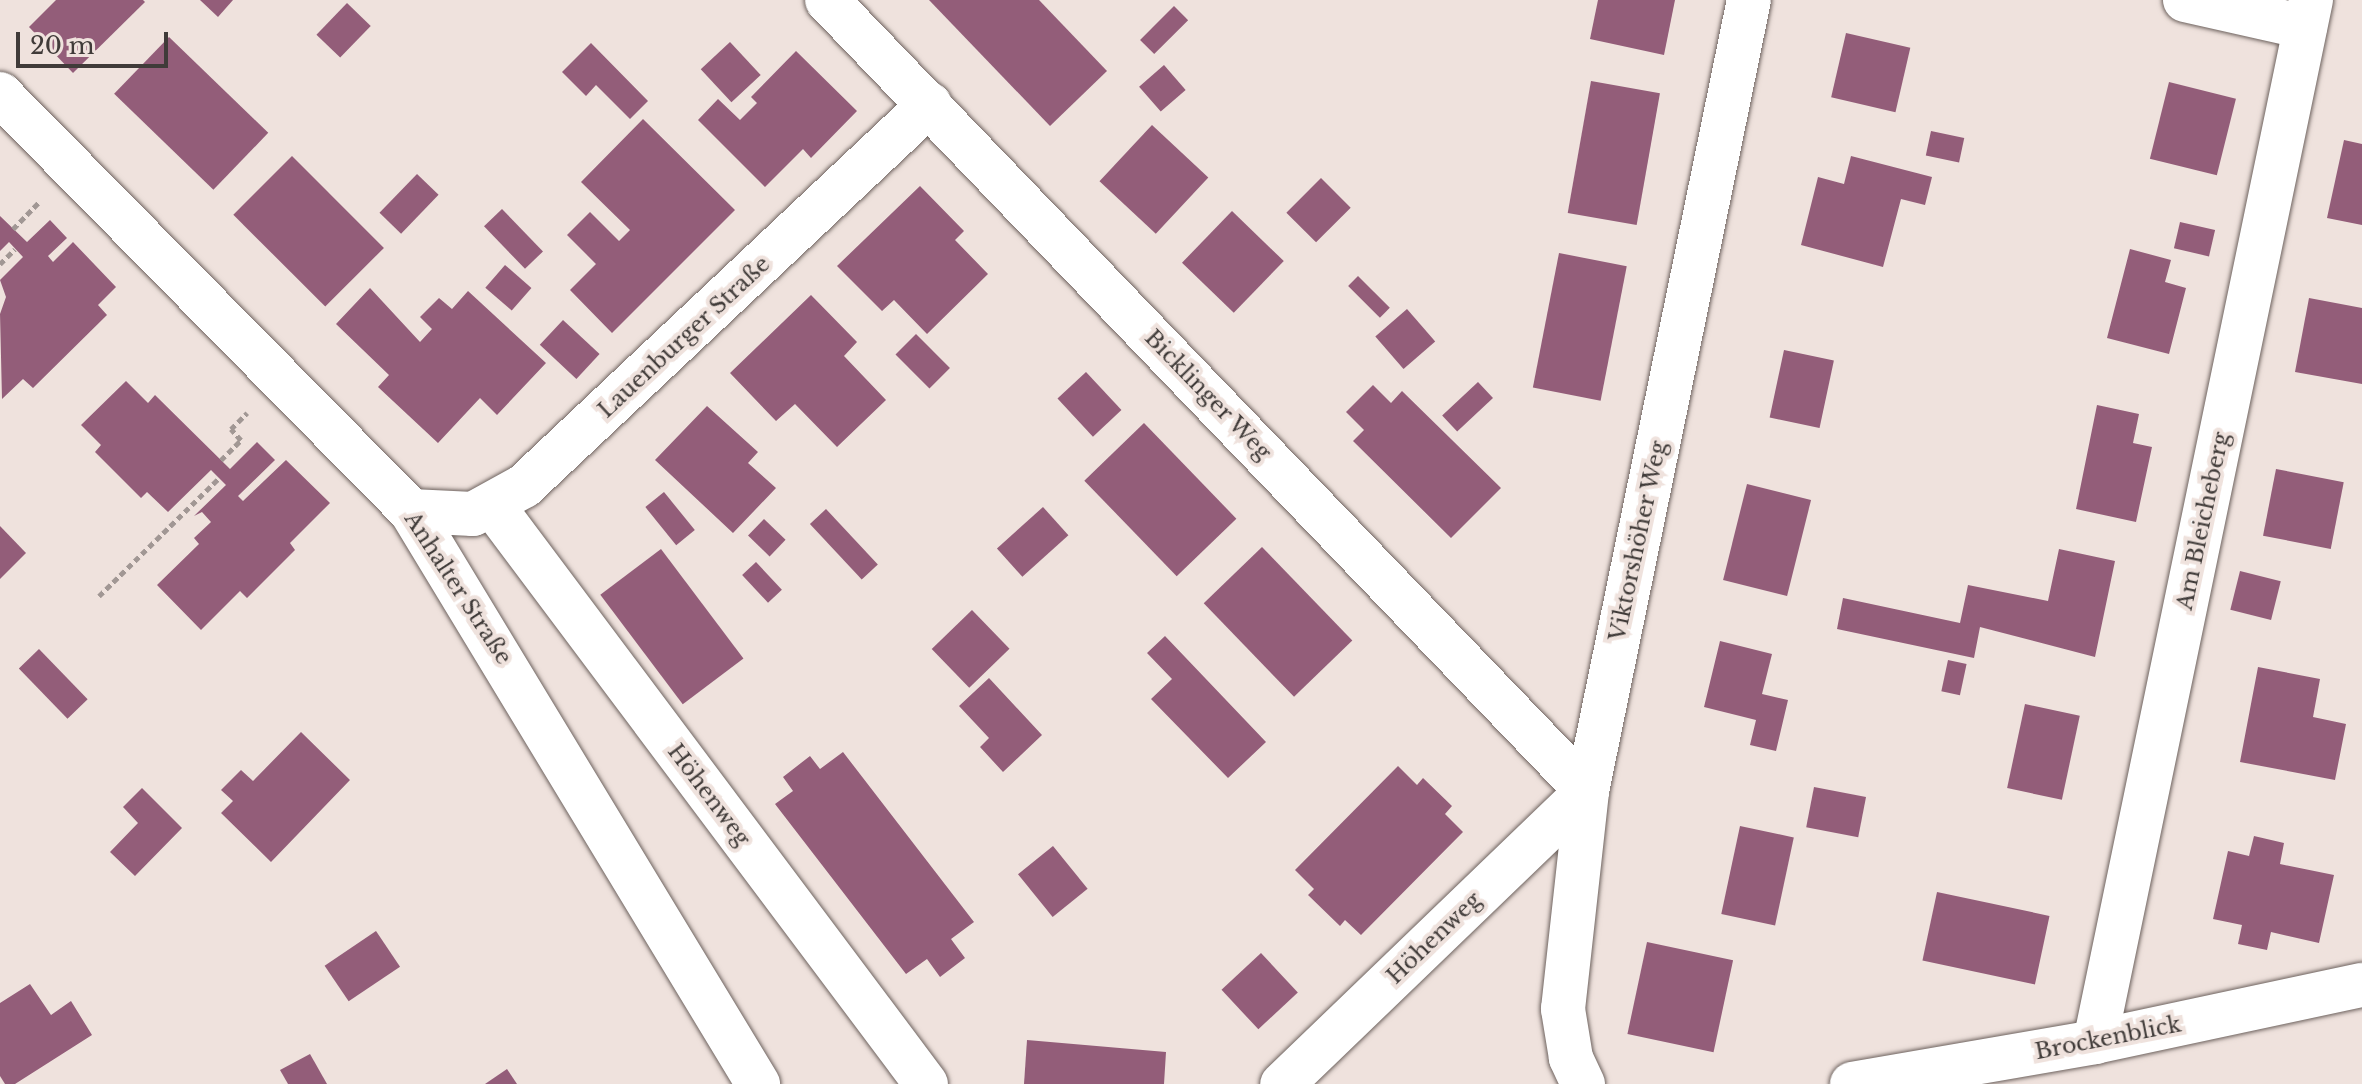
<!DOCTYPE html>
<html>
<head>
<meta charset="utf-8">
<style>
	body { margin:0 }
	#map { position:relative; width:2362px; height:1084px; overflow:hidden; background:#efe2dd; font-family:"Libre Baskerville",serif }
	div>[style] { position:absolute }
	.building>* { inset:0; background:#935d79; transform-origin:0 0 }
	.path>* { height:5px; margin-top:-2.5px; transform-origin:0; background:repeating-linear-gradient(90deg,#a19794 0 6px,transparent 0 10px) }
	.roads { filter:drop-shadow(0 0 2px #6e635f) drop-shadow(0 0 2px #6e635f) }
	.minor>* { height:44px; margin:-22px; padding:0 22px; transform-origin:22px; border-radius:22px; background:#fff }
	span { translate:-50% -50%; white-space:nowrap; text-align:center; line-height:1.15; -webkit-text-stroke:8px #efe2dd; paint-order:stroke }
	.street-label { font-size:22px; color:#403b39 }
	.scale { position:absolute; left:16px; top:32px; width:152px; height:36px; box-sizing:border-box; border:4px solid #403b39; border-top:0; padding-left:10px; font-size:24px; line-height:28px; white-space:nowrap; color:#403b39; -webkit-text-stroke:6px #efe2dd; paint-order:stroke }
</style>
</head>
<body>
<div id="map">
	<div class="building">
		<div style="clip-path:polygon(56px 0,143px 0,145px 2px,73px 73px,29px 27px)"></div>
		<div style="clip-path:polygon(200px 0,233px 0,218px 17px)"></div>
		<div style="clip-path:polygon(929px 0,1039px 0,1107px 71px,1050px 126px)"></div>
		<div style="clip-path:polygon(1598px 0,1675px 0,1664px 55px,1590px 39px)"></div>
		<div style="left:347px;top:3px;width:33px;height:44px;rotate:44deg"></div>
		<div style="left:1174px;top:6px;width:20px;height:48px;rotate:45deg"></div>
		<div style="left:1846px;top:33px;width:66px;height:66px;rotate:13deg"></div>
		<div style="left:169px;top:37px;width:138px;height:79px;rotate:44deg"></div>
		<div style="left:730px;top:42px;width:45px;height:40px;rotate:47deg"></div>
		<div style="clip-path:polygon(591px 43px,648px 101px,630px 119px,596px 85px,586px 96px,562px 72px)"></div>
		<div style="clip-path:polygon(796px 51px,857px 111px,811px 158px,803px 149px,765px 187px,698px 120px,718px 99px,740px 120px,757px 103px,751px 97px)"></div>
		<div style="left:1164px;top:65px;width:33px;height:33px;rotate:49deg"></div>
		<div style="left:1591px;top:81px;width:70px;height:134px;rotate:10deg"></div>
		<div style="left:2169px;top:82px;width:69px;height:79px;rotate:14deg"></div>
		<div style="clip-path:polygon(643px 119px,735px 210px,612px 333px,570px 290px,596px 264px,567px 235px,590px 212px,619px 241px,630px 230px,581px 182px)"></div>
		<div style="left:1152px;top:125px;width:77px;height:77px;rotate:43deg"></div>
		<div style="left:1931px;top:131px;width:34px;height:25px;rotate:12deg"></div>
		<div style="clip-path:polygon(2344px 140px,2362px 144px,2362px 225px,2327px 218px)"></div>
		<div style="left:292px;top:156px;width:130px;height:83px;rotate:45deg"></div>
		<div style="clip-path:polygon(1851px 156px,1932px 177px,1925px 205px,1901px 199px,1883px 267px,1801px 245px,1818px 177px,1844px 184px)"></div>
		<div style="left:417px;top:174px;width:30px;height:54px;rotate:44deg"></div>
		<div style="left:1321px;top:178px;width:42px;height:49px;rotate:45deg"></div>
		<div style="clip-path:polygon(920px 186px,964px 231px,955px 240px,988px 274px,927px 334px,894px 300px,882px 311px,837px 266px)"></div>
		<div style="left:502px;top:209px;width:59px;height:25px;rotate:46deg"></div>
		<div style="left:1232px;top:211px;width:72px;height:72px;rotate:44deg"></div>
		<div style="clip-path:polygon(0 216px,27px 242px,50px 220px,67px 238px,48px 256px,53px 262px,73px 242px,116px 287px,98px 305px,107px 315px,33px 388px,23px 379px,2px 399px,0 314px,6px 297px,0 280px,23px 257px,9px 242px,0 251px)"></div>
		<div style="left:2180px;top:222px;width:36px;height:27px;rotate:13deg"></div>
		<div style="clip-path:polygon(2130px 249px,2171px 260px,2165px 282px,2186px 288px,2169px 354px,2107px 338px)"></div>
		<div style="left:1559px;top:253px;width:69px;height:137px;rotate:11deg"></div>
		<div style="left:505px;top:265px;width:35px;height:30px;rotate:41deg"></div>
		<div style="left:1358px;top:276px;width:45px;height:14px;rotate:45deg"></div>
		<div style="clip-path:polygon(370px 288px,420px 342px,432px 329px,420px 317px,439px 298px,452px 309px,468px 291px,546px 363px,497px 415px,480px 398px,438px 443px,378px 387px,389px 375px,336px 324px)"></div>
		<div style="clip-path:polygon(811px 295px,857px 342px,844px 356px,886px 400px,837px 447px,795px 404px,776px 421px,730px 373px)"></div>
		<div style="clip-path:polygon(2309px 298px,2362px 308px,2362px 384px,2295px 372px)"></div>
		<div style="left:1407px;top:309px;width:43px;height:42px;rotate:49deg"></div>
		<div style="left:563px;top:320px;width:50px;height:34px;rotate:43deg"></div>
		<div style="left:916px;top:334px;width:48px;height:29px;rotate:45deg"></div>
		<div style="left:1784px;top:350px;width:51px;height:69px;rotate:12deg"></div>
		<div style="left:1086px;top:372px;width:52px;height:39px;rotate:47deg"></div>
		<div style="clip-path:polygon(126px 381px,148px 403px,155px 395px,230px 469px,257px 442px,275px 460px,238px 496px,243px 501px,286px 460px,330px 503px,290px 543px,295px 550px,247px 598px,240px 591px,201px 630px,157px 585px,199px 544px,194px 538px,211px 522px,202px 512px,194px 516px,226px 485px,211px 470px,168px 512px,147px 492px,141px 498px,95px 452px,101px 445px,81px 425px)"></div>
		<div style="left:1478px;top:382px;width:22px;height:49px;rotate:47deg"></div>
		<div style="clip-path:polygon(1373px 385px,1391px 403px,1402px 391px,1501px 488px,1451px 538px,1353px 441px,1364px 430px,1346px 412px)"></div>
		<div style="clip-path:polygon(2097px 405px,2139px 414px,2133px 443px,2152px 447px,2136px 522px,2076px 509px)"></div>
		<div style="clip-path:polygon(707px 406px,758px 452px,748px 463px,776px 488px,733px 533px,655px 460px)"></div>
		<div style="left:1144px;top:423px;width:133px;height:83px;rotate:46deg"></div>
		<div style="left:2276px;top:469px;width:69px;height:68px;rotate:11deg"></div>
		<div style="left:1747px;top:484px;width:66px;height:99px;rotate:14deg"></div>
		<div style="left:664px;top:492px;width:49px;height:24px;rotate:51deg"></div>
		<div style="left:1043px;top:507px;width:38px;height:62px;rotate:48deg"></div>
		<div style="left:826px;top:509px;width:76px;height:22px;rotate:47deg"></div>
		<div style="left:764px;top:519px;width:30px;height:23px;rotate:44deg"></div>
		<div style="clip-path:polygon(0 526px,26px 553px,0 579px)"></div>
		<div style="left:1262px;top:547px;width:130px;height:81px;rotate:46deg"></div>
		<div style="left:661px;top:549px;width:137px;height:76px;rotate:53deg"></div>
		<div style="clip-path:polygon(2059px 549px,2115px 561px,2095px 657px,1980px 627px,1974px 658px,1837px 629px,1843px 598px,1960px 623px,1968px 585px,2048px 601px)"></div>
		<div style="left:756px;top:562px;width:38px;height:19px;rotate:47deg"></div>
		<div style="left:2240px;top:571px;width:42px;height:40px;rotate:14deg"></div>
		<div style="left:972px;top:610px;width:54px;height:56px;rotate:46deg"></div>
		<div style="clip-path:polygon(1165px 636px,1266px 742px,1228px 778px,1151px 699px,1172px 679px,1147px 653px)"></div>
		<div style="clip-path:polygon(1720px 641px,1772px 654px,1762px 694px,1788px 700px,1776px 751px,1750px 745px,1756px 720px,1704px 707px)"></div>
		<div style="left:39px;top:649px;width:70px;height:28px;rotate:46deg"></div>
		<div style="left:1948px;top:660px;width:19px;height:32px;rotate:12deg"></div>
		<div style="clip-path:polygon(2258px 667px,2320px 679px,2313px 717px,2346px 724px,2335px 780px,2240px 762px)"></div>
		<div style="clip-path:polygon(989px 678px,1042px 735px,1003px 772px,980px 747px,989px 738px,959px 706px)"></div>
		<div style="left:2025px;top:704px;width:56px;height:86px;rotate:12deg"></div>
		<div style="clip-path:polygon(301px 732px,350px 780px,271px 862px,221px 813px,233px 801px,221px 790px,241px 770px,253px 781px)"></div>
		<div style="clip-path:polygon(843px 752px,974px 922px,951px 939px,965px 958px,940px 977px,927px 959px,906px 974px,775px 804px,793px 791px,783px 777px,810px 756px,820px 769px)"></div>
		<div style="clip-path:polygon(1398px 766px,1417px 785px,1423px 778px,1452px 806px,1445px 814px,1463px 832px,1361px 935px,1345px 920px,1340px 926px,1308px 895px,1314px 889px,1295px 870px)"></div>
		<div style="left:1814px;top:787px;width:53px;height:41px;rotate:11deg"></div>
		<div style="clip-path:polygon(142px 788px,182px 828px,135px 876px,110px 852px,138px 823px,123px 807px)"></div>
		<div style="left:1740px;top:826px;width:55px;height:90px;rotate:12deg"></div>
		<div style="clip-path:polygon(2254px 836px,2284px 843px,2280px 864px,2334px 875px,2319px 943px,2271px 932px,2267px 950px,2238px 944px,2242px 925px,2213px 919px,2228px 851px,2249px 856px)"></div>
		<div style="left:1053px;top:846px;width:55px;height:45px;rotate:51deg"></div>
		<div style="left:1937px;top:892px;width:115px;height:70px;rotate:12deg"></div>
		<div style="left:376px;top:931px;width:43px;height:62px;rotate:56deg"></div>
		<div style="left:1647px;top:942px;width:88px;height:94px;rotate:12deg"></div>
		<div style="left:1261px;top:953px;width:54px;height:54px;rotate:47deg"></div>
		<div style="clip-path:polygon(30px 984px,51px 1015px,71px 1001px,92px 1035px,15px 1084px,5px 1084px,0 1076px,0 1003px)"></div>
		<div style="clip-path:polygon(1027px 1040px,1166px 1052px,1164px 1084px,1024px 1084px)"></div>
		<div style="clip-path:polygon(310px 1054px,327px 1084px,288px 1084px,280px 1070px)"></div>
		<div style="clip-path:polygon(507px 1069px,517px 1084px,485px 1084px)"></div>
	</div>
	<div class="path">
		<div style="left:13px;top:229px;width:39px;rotate:-46deg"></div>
		<div style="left:0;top:264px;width:21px;rotate:-45deg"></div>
		<div style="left:221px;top:460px;width:28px;rotate:-45deg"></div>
		<div style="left:241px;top:440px;width:15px;rotate:-132deg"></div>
		<div style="left:231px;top:429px;width:23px;rotate:-45deg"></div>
		<div style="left:99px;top:596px;width:168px;rotate:-44.5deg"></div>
	</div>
	<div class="roads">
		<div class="minor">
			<div style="left:827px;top:0;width:1097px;rotate:46.15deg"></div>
			<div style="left:1587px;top:791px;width:423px;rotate:136.1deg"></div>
			<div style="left:2185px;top:0;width:123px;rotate:12.7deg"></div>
			<div style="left:0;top:94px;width:585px;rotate:45.42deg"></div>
			<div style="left:411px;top:511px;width:670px;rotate:58.8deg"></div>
			<div style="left:493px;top:506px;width:722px;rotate:53.16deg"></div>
			<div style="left:411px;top:511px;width:62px;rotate:2.8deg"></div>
			<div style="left:473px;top:514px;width:58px;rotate:-28.8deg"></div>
			<div style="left:524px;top:486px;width:557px;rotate:-43.26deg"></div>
			<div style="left:2095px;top:1042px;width:1064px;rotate:-78.29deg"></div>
			<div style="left:1583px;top:1084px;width:29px;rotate:-115deg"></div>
			<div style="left:1571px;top:1058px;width:50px;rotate:-99.3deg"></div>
			<div style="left:1563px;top:1009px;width:219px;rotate:-83.7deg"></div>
			<div style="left:1587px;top:791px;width:807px;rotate:-78.43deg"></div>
			<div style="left:1852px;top:1084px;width:247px;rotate:-9.8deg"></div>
			<div style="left:2095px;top:1042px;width:273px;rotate:-12.1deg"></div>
		</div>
	</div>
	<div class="street-label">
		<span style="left:684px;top:337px;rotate:-43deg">Lauenburger Straße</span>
		<span style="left:1208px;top:395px;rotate:46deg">Bicklinger Weg</span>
		<span style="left:2203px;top:521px;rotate:-78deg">Am Bleicheberg</span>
		<span style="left:1638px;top:541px;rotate:-78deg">Viktorshöher Weg</span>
		<span style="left:458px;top:588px;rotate:57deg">Anhalter Straße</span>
		<span style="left:709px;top:795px;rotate:53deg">Höhenweg</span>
		<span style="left:1434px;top:938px;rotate:-44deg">Höhenweg</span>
		<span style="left:2108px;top:1038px;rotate:-11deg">Brockenblick</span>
	</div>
	<div class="scale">20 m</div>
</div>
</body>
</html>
